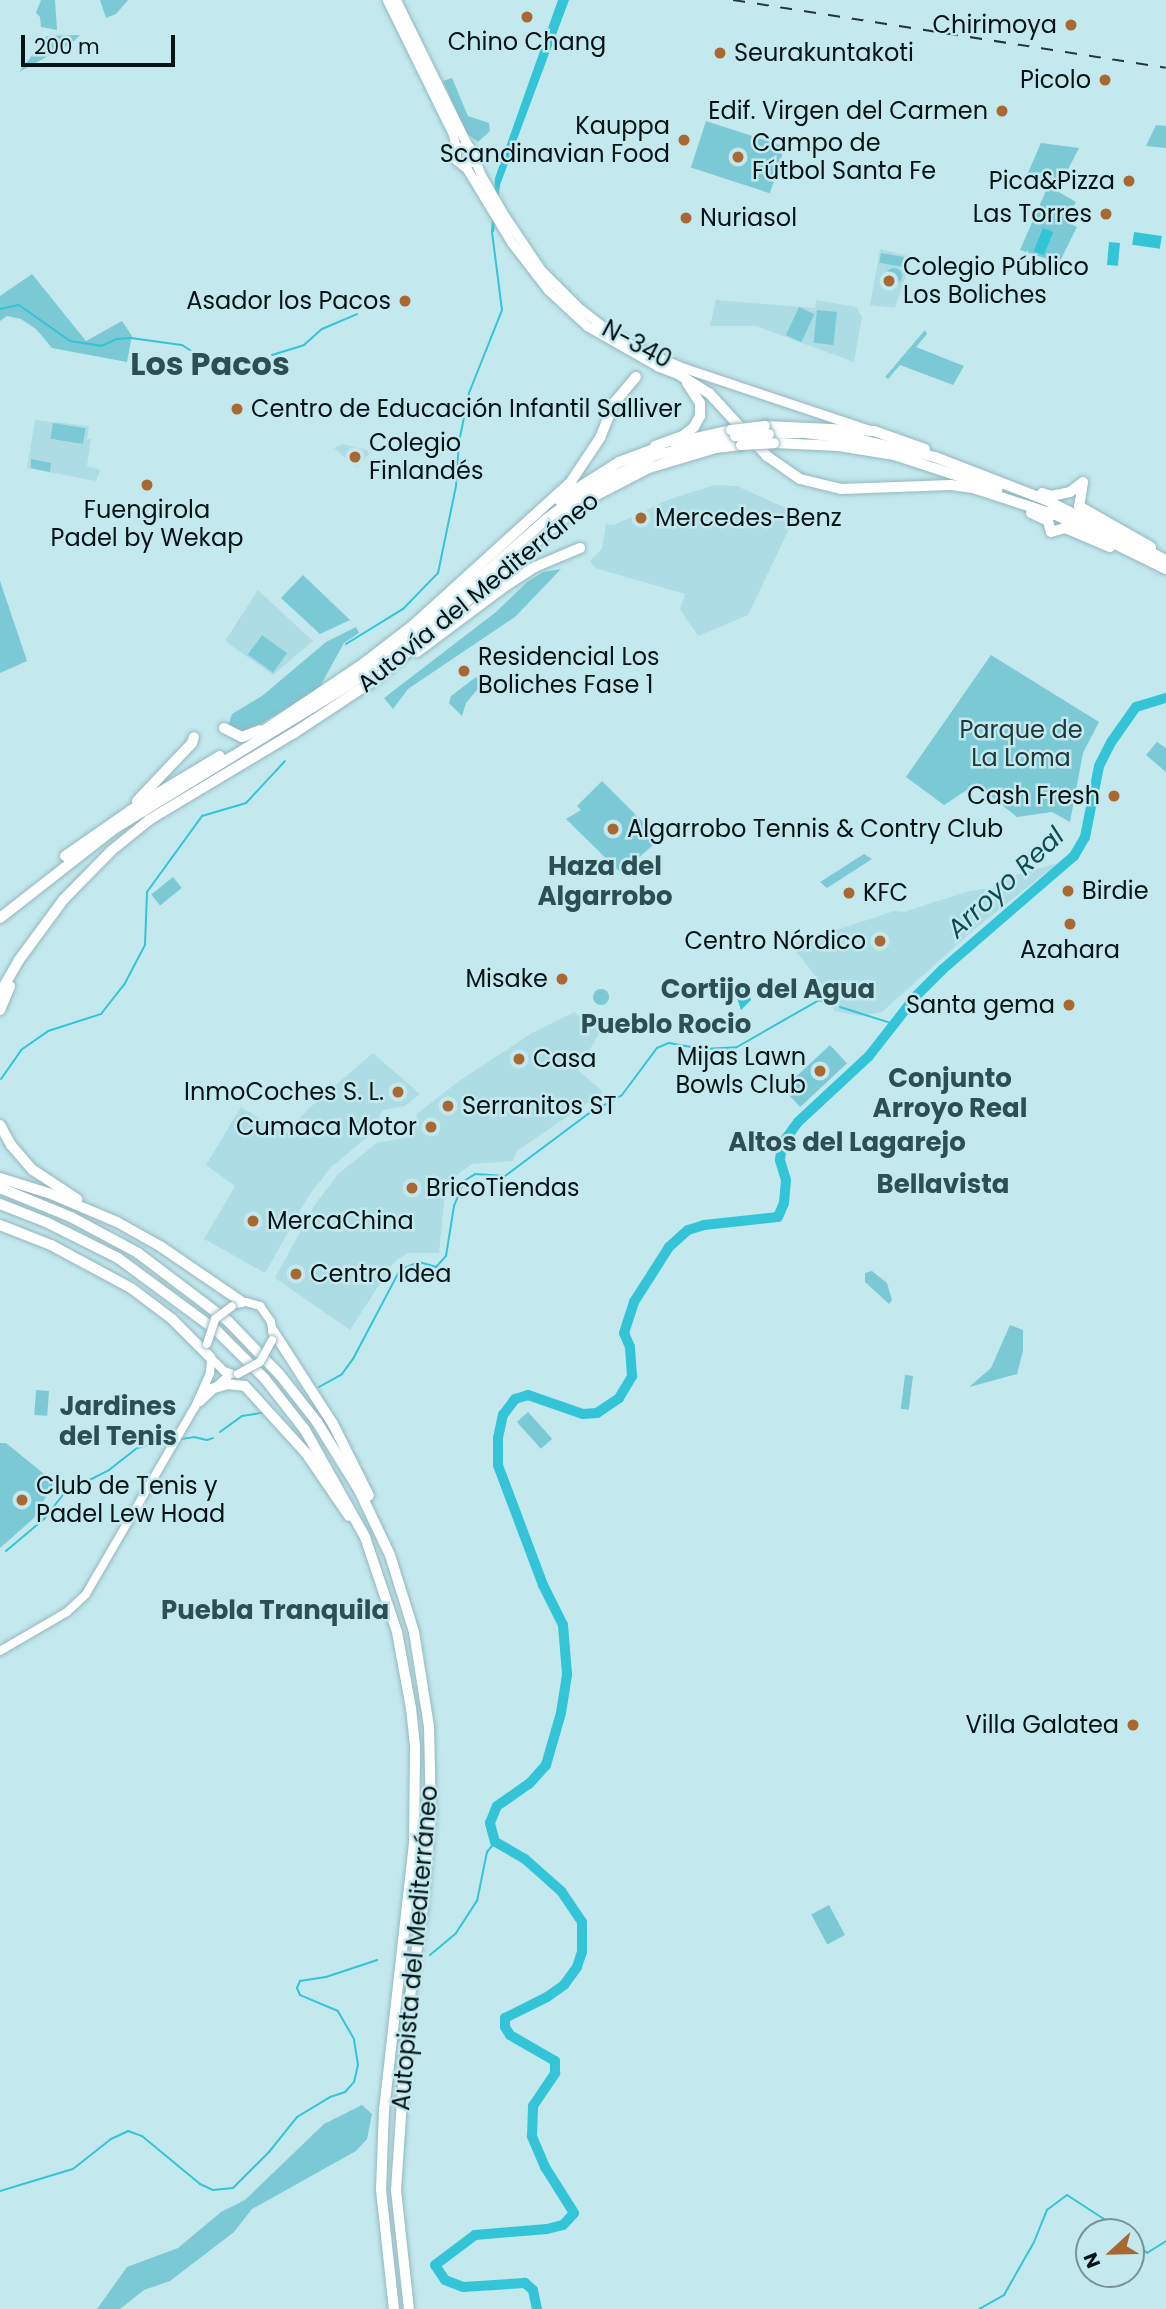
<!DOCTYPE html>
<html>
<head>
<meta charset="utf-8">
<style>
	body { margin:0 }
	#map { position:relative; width:1166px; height:2309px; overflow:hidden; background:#c3e9ee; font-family:Poppins,sans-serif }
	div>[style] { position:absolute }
	.built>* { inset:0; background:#aedce4 }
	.green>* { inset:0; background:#7bc9d5; transform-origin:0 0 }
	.round { border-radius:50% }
	.water>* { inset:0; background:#33c4d7; transform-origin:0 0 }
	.stream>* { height:2px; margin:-1px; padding:0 1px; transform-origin:1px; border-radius:1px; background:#33c4d7 }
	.river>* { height:10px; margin:-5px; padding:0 5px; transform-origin:5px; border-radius:5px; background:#33c4d7 }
	.roads { filter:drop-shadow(0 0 2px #93b7bd) drop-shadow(0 0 2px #93b7bd) }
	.secondary>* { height:8px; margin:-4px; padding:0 4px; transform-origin:4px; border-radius:4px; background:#fff }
	.primary>* { height:9px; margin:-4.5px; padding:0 4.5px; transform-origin:4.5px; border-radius:4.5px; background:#fff }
	.motorway>* { height:10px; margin:-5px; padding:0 5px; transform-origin:5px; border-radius:5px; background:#fff }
	.rail>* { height:2px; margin-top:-1px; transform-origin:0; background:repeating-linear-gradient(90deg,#243638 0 12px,transparent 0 24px) }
	.bridges { filter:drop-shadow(0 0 2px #93b7bd) drop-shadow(0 0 2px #93b7bd) }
	.secondary-bridge>* { height:8px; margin:-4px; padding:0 4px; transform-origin:4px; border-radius:4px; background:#fff }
	.motorway-bridge>* { height:10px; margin:-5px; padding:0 5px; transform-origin:5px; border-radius:5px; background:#fff }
	.dots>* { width:19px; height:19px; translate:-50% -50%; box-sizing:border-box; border:4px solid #c3e9ee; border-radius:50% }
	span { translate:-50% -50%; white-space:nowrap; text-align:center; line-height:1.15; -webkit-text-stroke:5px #c3e9ee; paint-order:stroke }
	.poi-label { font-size:24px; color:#051315 }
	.right { translate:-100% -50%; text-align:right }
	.left { translate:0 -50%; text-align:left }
	.street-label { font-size:24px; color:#051315 }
	.park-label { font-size:24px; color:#20373b }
	.neighbourhood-label { font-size:26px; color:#2d4f54; font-weight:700 }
	.water-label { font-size:26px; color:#0e4b53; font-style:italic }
	.district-label { font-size:32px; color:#2d4f54; font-weight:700 }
	.north { position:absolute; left:1075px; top:2218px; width:70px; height:70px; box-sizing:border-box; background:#c3e9ee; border:2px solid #779397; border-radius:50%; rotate:248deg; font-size:19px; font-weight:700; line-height:28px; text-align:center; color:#051315 }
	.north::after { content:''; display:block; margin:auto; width:24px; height:32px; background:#a96832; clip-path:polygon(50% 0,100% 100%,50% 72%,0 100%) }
	.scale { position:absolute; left:21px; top:35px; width:154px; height:32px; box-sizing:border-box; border:4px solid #051315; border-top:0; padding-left:9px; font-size:21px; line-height:24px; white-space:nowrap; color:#051315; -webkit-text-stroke:5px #c3e9ee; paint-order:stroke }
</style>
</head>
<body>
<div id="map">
	<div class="built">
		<div style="clip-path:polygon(880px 249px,912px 257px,895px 308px,870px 305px)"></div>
		<div style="clip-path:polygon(716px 300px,815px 308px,816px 300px,856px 307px,862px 317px,854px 362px,756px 326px,710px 326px)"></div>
		<div style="clip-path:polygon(35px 420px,89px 426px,87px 439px,91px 439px,87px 466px,100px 470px,96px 481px,27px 468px)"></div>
		<div style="clip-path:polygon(342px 444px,367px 450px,369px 454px,357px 468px,334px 448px)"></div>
		<div style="clip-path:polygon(715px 485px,737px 486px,801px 515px,789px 529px,748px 615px,698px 636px,680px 609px,685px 594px,595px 568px,590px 561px,602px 549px,606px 524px,614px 525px,670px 499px)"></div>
		<div style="clip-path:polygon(258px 590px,313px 641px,273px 675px,225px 641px)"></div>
		<div style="clip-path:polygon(1058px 863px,976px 928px,882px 1012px,861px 1016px,834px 1011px,828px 992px,791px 945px,894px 911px,904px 912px,969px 891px,998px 887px,1008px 877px)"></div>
		<div style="clip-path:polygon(574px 1012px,600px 1032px,578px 1070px,603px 1092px,517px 1151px,513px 1161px,472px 1164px,454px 1177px,445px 1193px,439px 1253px,408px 1253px,394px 1262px,350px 1330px,275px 1278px,316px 1203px,339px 1173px,377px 1143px,408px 1137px,418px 1113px,459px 1081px,532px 1033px)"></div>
		<div style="clip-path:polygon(373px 1053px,420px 1094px,405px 1106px,383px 1110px,369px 1136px,331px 1167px,308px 1197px,265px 1273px,204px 1239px,235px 1186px,206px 1165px,241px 1107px,285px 1135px,309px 1108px)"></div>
	</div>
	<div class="green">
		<div style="clip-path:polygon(41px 0,55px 0,57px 30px,41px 27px,40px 17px,36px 13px)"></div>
		<div style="clip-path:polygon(100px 0,128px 0,116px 14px,106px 18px)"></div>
		<div style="clip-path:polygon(80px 35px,72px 43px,19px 72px,47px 36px)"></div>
		<div style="clip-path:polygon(452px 78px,468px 116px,489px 123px,490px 131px,478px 142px,466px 133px,443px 81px)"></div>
		<div style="left:706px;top:121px;width:83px;height:49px;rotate:18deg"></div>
		<div style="clip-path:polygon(1156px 125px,1166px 126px,1166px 148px,1146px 146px)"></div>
		<div style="clip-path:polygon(1041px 143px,1079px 148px,1057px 191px,1076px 202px,1065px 221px,1077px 227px,1059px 263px,1020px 250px,1048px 186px,1027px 175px)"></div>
		<div style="left:881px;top:253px;width:23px;height:10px;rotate:10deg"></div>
		<div class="round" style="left:886px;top:268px;width:16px;height:16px"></div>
		<div style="clip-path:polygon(32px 274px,86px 341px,122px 321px,132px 336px,127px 362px,52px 348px,36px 329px,21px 319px,7px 316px,0 321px,0 296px)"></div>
		<div style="left:799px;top:307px;width:17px;height:31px;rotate:25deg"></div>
		<div style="left:817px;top:310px;width:20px;height:33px;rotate:6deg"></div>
		<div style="clip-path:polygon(925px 330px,927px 334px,916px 347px,964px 366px,953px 385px,900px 365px,888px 379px,885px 377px)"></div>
		<div style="left:53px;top:423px;width:33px;height:16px;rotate:9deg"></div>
		<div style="clip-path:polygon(31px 459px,51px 463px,50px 472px,31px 468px)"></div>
		<div style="clip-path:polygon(561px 569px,515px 617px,408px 689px,393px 709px,384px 698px,496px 612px,527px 582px,543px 572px)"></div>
		<div style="clip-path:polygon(303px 575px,350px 620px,320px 634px,281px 598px)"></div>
		<div style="clip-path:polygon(0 581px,27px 661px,0 673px)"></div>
		<div style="clip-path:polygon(356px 627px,359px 633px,344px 643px,318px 690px,250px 730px,239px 733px,228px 726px,232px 714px,262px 696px,326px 642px)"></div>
		<div style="left:262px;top:635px;width:31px;height:24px;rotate:36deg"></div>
		<div style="clip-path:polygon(991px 655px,1099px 722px,1083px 753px,1070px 822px,1052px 812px,1017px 817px,976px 784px,944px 805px,906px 777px)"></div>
		<div style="clip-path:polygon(476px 677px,482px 684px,466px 703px,462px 716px,449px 703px,451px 696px)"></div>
		<div style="clip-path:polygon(1157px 742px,1166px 748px,1166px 772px,1146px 755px)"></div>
		<div style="clip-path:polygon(602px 781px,660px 839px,621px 873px,566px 819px,581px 810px,577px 806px)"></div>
		<div style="clip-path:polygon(864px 854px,872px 859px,827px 888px,820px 882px)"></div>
		<div style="left:173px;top:877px;width:14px;height:28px;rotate:51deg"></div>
		<div class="round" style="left:593px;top:989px;width:16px;height:16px"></div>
		<div style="left:830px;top:1045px;width:25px;height:64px;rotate:47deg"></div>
		<div style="clip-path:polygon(872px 1271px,887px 1283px,892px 1300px,889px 1304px,865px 1282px,865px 1273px)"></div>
		<div style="clip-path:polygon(1010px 1325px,1023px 1330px,1023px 1351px,1017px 1374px,969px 1387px,991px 1368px)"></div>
		<div style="left:905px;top:1375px;width:8px;height:34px;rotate:7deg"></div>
		<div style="left:36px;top:1390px;width:13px;height:25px;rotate:4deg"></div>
		<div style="left:528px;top:1412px;width:36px;height:15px;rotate:48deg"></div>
		<div style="clip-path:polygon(0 1443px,6px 1443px,54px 1482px,34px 1518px,0 1548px)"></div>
		<div style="left:829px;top:1905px;width:34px;height:20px;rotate:62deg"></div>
		<div style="clip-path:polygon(362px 2105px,372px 2114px,367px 2139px,356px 2151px,252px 2209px,234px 2232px,170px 2281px,144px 2290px,120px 2309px,97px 2309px,127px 2267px,178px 2248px,221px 2212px,245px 2200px,324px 2124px)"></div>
	</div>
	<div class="water">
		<div style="clip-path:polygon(558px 0,569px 0,500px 185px,494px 232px,491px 232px,495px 178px)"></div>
		<div style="left:1043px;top:228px;width:11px;height:25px;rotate:22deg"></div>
		<div style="left:1134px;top:232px;width:28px;height:13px;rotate:8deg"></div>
		<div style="left:1109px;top:242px;width:11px;height:23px;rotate:5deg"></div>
		<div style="clip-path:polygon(747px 988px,751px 1000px,741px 1010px,735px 992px)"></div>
	</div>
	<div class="stream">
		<div style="left:0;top:309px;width:19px;rotate:-12deg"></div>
		<div style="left:19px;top:305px;width:62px;rotate:35.2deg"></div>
		<div style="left:70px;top:341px;width:31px;rotate:9deg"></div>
		<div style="left:101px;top:346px;width:17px;rotate:-24deg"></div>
		<div style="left:117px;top:339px;width:14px;rotate:-4deg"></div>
		<div style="left:131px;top:338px;width:51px;rotate:7.8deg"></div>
		<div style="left:182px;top:345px;width:40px;rotate:32.9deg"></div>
		<div style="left:272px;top:355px;width:34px;rotate:-17deg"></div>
		<div style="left:304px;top:345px;width:24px;rotate:-42deg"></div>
		<div style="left:322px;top:329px;width:38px;rotate:-23deg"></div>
		<div style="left:233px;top:366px;width:32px;rotate:-16deg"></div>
		<div style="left:346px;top:644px;width:67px;rotate:-31.6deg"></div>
		<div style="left:403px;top:609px;width:50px;rotate:-45.8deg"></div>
		<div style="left:438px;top:573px;width:89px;rotate:-78.3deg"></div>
		<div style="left:456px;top:486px;width:44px;rotate:-86.1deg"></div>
		<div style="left:459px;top:442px;width:50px;rotate:-78.5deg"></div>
		<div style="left:469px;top:393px;width:89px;rotate:-68.3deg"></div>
		<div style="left:502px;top:310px;width:79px;rotate:-97.3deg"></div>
		<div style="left:840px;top:1007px;width:57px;rotate:17.5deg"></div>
		<div style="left:1px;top:1079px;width:35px;rotate:-55deg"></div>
		<div style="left:21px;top:1050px;width:33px;rotate:-35deg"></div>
		<div style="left:48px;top:1031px;width:56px;rotate:-17.8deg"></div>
		<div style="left:101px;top:1014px;width:37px;rotate:-52deg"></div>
		<div style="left:124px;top:985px;width:45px;rotate:-62.3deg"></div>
		<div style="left:145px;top:945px;width:53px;rotate:-87.8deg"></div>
		<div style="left:147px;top:892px;width:94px;rotate:-54.1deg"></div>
		<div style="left:202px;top:816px;width:46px;rotate:-16.5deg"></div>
		<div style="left:246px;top:803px;width:57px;rotate:-47.1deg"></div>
		<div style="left:319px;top:1387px;width:26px;rotate:-29deg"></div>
		<div style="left:342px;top:1374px;width:19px;rotate:-54deg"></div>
		<div style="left:353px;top:1359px;width:101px;rotate:-62.2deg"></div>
		<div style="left:400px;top:1270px;width:21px;rotate:-23deg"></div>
		<div style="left:419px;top:1262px;width:18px;rotate:16deg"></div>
		<div style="left:436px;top:1267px;width:15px;rotate:-48deg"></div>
		<div style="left:446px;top:1256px;width:51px;rotate:-80.9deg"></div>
		<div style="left:454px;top:1206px;width:27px;rotate:-68deg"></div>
		<div style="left:464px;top:1181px;width:13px;rotate:-32deg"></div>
		<div style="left:475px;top:1174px;width:30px;rotate:4deg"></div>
		<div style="left:505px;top:1176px;width:104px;rotate:-36.8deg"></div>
		<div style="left:588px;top:1114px;width:39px;rotate:-29deg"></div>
		<div style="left:622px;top:1095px;width:59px;rotate:-53.3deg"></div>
		<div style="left:657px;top:1048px;width:13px;rotate:-23deg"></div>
		<div style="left:669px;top:1043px;width:34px;rotate:10deg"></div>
		<div style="left:702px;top:1049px;width:35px;rotate:-3deg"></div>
		<div style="left:737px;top:1047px;width:95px;rotate:-29.8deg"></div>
		<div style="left:819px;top:1000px;width:12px;rotate:20deg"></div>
		<div style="left:220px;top:1432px;width:27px;rotate:-36deg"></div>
		<div style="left:242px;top:1416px;width:20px;rotate:-9deg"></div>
		<div style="left:182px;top:1439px;width:12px;rotate:-9deg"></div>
		<div style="left:194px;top:1437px;width:13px;rotate:13deg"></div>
		<div style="left:207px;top:1440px;width:6px;rotate:-18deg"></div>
		<div style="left:6px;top:1551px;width:50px;rotate:-40.1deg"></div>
		<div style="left:44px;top:1519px;width:33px;rotate:-52deg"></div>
		<div style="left:64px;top:1493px;width:51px;rotate:-27.1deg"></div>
		<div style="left:109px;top:1470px;width:36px;rotate:-38deg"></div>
		<div style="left:137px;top:1448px;width:35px;rotate:-13deg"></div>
		<div style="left:430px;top:1955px;width:34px;rotate:-40deg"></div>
		<div style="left:456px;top:1933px;width:38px;rotate:-57deg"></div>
		<div style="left:477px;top:1901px;width:50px;rotate:-78.5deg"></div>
		<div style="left:487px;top:1852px;width:13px;rotate:-51deg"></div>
		<div style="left:0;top:2191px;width:76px;rotate:-16.8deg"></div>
		<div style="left:73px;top:2169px;width:48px;rotate:-38.3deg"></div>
		<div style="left:111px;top:2139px;width:19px;rotate:-25deg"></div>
		<div style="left:128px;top:2131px;width:15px;rotate:20deg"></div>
		<div style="left:142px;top:2136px;width:75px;rotate:39.6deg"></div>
		<div style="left:200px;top:2184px;width:14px;rotate:25deg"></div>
		<div style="left:213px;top:2190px;width:20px;rotate:-6deg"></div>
		<div style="left:233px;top:2188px;width:51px;rotate:-45deg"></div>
		<div style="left:269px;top:2152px;width:45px;rotate:-51.3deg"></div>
		<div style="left:297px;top:2117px;width:39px;rotate:-31deg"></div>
		<div style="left:330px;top:2097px;width:16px;rotate:-18deg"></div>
		<div style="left:345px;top:2092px;width:13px;rotate:-48deg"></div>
		<div style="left:354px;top:2082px;width:17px;rotate:-77deg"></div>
		<div style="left:358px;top:2065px;width:26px;rotate:-99deg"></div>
		<div style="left:354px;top:2039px;width:32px;rotate:-120deg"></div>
		<div style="left:338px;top:2011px;width:41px;rotate:-157.2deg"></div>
		<div style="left:300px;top:1995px;width:8px;rotate:-113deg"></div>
		<div style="left:297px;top:1988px;width:8px;rotate:-67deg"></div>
		<div style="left:300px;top:1981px;width:26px;rotate:-9deg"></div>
		<div style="left:326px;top:1977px;width:54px;rotate:-18.4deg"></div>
		<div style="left:1131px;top:2238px;width:22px;rotate:43deg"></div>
		<div style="left:1147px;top:2253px;width:22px;rotate:-32deg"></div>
		<div style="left:979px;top:2309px;width:29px;rotate:-29deg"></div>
		<div style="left:1004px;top:2295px;width:61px;rotate:-60.5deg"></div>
		<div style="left:1034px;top:2242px;width:35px;rotate:-68deg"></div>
		<div style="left:1047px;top:2210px;width:25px;rotate:-37deg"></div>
		<div style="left:1067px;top:2195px;width:68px;rotate:33deg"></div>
	</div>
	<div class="river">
		<div style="left:537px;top:2309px;width:19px;rotate:-102deg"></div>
		<div style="left:533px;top:2290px;width:11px;rotate:-139deg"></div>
		<div style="left:525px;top:2283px;width:62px;rotate:176.3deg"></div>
		<div style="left:463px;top:2287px;width:19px;rotate:-159deg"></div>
		<div style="left:445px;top:2280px;width:18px;rotate:-124deg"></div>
		<div style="left:435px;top:2265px;width:50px;rotate:-36.9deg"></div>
		<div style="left:475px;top:2235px;width:72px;rotate:-4.8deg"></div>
		<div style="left:547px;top:2229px;width:16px;rotate:-14deg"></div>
		<div style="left:563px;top:2225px;width:16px;rotate:-47deg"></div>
		<div style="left:574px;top:2213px;width:54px;rotate:-122.2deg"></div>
		<div style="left:545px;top:2167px;width:34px;rotate:-113deg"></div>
		<div style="left:532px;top:2136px;width:30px;rotate:-88deg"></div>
		<div style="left:533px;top:2106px;width:40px;rotate:-56deg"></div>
		<div style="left:555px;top:2073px;width:12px;rotate:-90deg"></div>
		<div style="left:555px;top:2061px;width:52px;rotate:-150deg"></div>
		<div style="left:510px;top:2035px;width:9px;rotate:-122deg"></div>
		<div style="left:505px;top:2027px;width:9px;rotate:-90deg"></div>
		<div style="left:505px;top:2018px;width:47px;rotate:-26.6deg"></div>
		<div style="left:547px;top:1997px;width:21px;rotate:-35deg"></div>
		<div style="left:564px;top:1985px;width:22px;rotate:-54deg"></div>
		<div style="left:577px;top:1967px;width:16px;rotate:-72deg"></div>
		<div style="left:582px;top:1952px;width:30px;rotate:-90deg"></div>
		<div style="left:582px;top:1922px;width:37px;rotate:-124deg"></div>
		<div style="left:561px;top:1891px;width:48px;rotate:-138.4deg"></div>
		<div style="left:525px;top:1859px;width:34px;rotate:-150deg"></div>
		<div style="left:495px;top:1842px;width:20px;rotate:-105deg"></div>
		<div style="left:490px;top:1823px;width:18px;rotate:-68deg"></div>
		<div style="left:497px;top:1806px;width:39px;rotate:-35deg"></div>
		<div style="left:529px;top:1784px;width:25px;rotate:-48deg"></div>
		<div style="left:546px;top:1765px;width:54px;rotate:-73.9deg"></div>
		<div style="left:561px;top:1713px;width:39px;rotate:-81deg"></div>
		<div style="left:567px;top:1674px;width:49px;rotate:-94.7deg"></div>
		<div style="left:563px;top:1625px;width:45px;rotate:-116.6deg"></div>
		<div style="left:543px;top:1585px;width:128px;rotate:-110.6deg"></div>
		<div style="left:498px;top:1465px;width:27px;rotate:-90deg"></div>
		<div style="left:498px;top:1438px;width:24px;rotate:-78deg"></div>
		<div style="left:503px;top:1415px;width:20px;rotate:-53deg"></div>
		<div style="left:515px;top:1399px;width:14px;rotate:-17deg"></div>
		<div style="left:528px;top:1395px;width:58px;rotate:19.1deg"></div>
		<div style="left:583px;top:1414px;width:14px;rotate:-4deg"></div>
		<div style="left:597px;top:1413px;width:27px;rotate:-34deg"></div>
		<div style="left:619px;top:1398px;width:26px;rotate:-59deg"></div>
		<div style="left:632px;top:1376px;width:29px;rotate:-94deg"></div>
		<div style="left:630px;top:1347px;width:15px;rotate:-113deg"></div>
		<div style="left:624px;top:1333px;width:33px;rotate:-72deg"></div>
		<div style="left:634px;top:1302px;width:65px;rotate:-57.5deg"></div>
		<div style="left:669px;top:1247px;width:25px;rotate:-42deg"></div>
		<div style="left:688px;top:1230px;width:17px;rotate:-17deg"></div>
		<div style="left:704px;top:1225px;width:74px;rotate:-6.2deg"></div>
		<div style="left:778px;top:1217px;width:15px;rotate:-67deg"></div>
		<div style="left:784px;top:1203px;width:23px;rotate:-85deg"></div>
		<div style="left:786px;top:1180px;width:21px;rotate:-107deg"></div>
		<div style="left:780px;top:1160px;width:16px;rotate:-83deg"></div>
		<div style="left:782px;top:1144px;width:27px;rotate:-54deg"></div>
		<div style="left:798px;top:1122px;width:97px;rotate:-42.9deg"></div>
		<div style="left:869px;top:1056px;width:76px;rotate:-51.9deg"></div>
		<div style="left:916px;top:996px;width:38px;rotate:-45deg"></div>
		<div style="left:943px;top:969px;width:173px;rotate:-40.8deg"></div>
		<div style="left:1074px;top:856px;width:22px;rotate:-60deg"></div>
		<div style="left:1085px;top:837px;width:72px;rotate:-78.8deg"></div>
		<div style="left:1099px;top:766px;width:28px;rotate:-63deg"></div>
		<div style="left:1112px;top:741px;width:42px;rotate:-54.8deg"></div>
		<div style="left:1136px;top:707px;width:31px;rotate:-17deg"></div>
	</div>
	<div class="roads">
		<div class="secondary">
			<div style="left:236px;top:1304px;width:10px;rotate:-11deg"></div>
			<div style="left:246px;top:1302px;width:15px;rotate:16deg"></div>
			<div style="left:260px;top:1306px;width:19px;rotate:55deg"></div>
			<div style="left:271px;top:1322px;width:12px;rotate:81deg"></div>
			<div style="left:210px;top:1357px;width:20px;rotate:45deg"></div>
			<div style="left:224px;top:1371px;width:9px;rotate:18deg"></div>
			<div style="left:200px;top:1402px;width:41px;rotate:-43deg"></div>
			<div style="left:0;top:1651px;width:78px;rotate:-30.2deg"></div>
			<div style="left:67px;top:1612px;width:26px;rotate:-43deg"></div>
			<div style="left:86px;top:1594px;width:216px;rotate:-59.8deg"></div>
			<div style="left:195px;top:1407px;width:37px;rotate:-66deg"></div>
			<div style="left:210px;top:1373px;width:14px;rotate:-86deg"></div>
		</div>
		<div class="primary">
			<div style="left:387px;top:0;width:149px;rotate:63.8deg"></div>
			<div style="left:453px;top:134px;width:15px;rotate:79deg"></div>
			<div style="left:396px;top:0;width:161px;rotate:63.8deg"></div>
			<div style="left:474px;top:158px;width:18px;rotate:68deg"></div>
			<div style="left:481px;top:175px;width:46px;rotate:60.1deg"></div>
			<div style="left:504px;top:215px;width:66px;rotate:56.1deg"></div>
			<div style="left:541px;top:270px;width:52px;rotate:45deg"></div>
			<div style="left:578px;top:307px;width:37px;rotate:38deg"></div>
			<div style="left:607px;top:330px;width:37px;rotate:31deg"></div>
			<div style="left:639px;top:349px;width:49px;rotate:22.9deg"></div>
			<div style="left:684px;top:368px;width:192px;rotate:18.5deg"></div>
			<div style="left:463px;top:164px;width:9px;rotate:-13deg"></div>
			<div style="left:472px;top:162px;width:9px;rotate:-69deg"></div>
			<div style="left:475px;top:154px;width:13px;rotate:-129deg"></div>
			<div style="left:467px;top:144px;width:12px;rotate:156deg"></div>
			<div style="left:456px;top:149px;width:11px;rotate:90deg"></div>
			<div style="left:456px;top:160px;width:14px;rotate:39deg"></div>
			<div style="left:467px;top:169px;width:85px;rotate:58.9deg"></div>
			<div style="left:511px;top:242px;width:61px;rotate:52.4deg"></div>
			<div style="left:548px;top:290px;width:53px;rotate:42.7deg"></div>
			<div style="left:587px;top:326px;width:81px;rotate:29.7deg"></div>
		</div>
		<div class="motorway">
			<div style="left:657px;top:366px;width:22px;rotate:21deg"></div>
			<div style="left:678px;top:374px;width:36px;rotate:32deg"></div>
			<div style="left:709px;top:393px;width:86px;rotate:47.4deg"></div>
			<div style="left:767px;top:456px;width:40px;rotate:34.9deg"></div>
			<div style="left:800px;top:479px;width:42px;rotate:13.7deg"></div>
			<div style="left:841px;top:489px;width:110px;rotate:-2.1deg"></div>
			<div style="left:951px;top:485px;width:22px;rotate:8deg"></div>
			<div style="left:973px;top:488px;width:87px;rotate:18deg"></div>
			<div style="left:765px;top:426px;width:109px;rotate:2.6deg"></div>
			<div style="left:874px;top:431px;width:54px;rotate:19.4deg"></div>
			<div style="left:769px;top:434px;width:36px;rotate:-2deg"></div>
			<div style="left:805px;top:433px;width:57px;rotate:7deg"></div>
			<div style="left:862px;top:440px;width:75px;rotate:13.1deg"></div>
			<div style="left:935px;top:457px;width:119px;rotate:21.2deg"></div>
			<div style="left:1046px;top:500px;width:134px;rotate:26.6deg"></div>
			<div style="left:674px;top:443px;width:58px;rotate:-12.8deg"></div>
			<div style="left:774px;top:443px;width:65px;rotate:2.6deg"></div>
			<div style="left:839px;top:446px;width:56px;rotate:9.3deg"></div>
			<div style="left:894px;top:455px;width:109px;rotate:18.1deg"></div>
			<div style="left:655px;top:446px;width:30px;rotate:-20deg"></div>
			<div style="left:683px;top:436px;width:14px;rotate:-39deg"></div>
			<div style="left:694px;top:427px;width:13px;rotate:-61deg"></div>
			<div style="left:700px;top:416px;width:13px;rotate:-90deg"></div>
			<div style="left:700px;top:403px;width:24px;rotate:-123deg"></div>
			<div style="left:1083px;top:482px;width:24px;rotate:99deg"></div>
			<div style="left:1079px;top:506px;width:83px;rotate:29.7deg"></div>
			<div style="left:1042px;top:493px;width:9px;rotate:18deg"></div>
			<div style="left:1051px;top:496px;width:19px;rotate:-12deg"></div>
			<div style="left:1070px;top:492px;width:15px;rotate:-37deg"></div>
			<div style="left:559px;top:500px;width:71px;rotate:-32.3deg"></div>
			<div style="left:619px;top:462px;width:43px;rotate:-20.6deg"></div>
			<div style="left:1050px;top:512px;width:129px;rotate:26.2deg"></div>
			<div style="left:1031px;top:513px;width:19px;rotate:25deg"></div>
			<div style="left:1048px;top:521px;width:11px;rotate:75deg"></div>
			<div style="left:1051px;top:532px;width:15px;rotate:-16deg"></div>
			<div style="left:1065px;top:528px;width:49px;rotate:22.9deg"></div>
			<div style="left:417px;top:652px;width:112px;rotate:-36.7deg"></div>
			<div style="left:507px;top:585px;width:33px;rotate:-33deg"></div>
			<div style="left:535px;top:567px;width:49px;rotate:-22.9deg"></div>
			<div style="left:224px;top:728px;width:20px;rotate:27deg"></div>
			<div style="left:242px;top:737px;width:19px;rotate:-21deg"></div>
			<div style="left:257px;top:735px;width:129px;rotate:-33.9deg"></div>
			<div style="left:364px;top:663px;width:59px;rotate:-37.5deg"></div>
			<div style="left:411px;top:627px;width:215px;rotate:-42.2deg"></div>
			<div style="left:570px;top:483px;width:54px;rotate:-56.3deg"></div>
			<div style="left:600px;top:438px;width:38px;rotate:-68deg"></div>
			<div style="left:614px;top:403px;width:34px;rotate:-50deg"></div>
			<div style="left:137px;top:801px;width:80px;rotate:-46.5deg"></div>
			<div style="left:192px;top:743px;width:6px;rotate:-72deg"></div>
			<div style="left:65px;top:856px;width:91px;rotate:-34.7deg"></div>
			<div style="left:140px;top:804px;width:93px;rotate:-31deg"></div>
			<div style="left:0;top:918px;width:145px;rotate:-38deg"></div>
			<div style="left:114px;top:829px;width:279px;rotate:-31.5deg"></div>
			<div style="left:352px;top:683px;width:81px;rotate:-37.4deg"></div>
			<div style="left:416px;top:634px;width:171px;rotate:-41.4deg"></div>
			<div style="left:544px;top:521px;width:41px;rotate:-37.1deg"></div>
			<div style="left:577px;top:496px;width:86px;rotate:-27.8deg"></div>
			<div style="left:653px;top:456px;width:84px;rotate:-13.7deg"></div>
			<div style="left:0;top:993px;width:38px;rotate:-60deg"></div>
			<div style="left:19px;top:960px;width:76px;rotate:-53.6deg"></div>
			<div style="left:64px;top:899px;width:67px;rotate:-45.6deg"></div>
			<div style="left:111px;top:851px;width:49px;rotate:-39.2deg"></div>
			<div style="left:149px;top:820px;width:169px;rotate:-31deg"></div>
			<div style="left:294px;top:733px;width:98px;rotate:-33.4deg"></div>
			<div style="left:376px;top:679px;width:272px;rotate:-40.5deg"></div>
			<div style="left:583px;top:502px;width:74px;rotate:-27.3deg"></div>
			<div style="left:649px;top:468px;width:70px;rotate:-16.6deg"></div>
			<div style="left:716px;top:448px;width:25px;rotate:-7deg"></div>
			<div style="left:0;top:1010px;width:26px;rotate:-67deg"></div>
			<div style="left:0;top:1125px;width:23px;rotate:61deg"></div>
			<div style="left:11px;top:1145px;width:33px;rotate:49deg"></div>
			<div style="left:33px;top:1170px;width:53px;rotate:33.4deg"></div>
			<div style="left:0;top:1178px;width:53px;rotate:17.4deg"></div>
			<div style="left:51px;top:1194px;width:72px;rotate:23deg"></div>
			<div style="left:117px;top:1222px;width:49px;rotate:29.2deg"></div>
			<div style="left:160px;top:1246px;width:99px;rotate:34.3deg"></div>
			<div style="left:0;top:1188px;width:77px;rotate:22.2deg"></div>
			<div style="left:71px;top:1217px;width:76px;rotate:28.2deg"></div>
			<div style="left:138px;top:1253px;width:113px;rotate:37.1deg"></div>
			<div style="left:228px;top:1321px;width:75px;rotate:46.1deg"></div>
			<div style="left:280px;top:1375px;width:60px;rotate:51.8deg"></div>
			<div style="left:317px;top:1422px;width:80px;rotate:58.3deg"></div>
			<div style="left:359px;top:1490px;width:72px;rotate:64.5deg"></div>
			<div style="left:390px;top:1555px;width:81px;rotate:72.7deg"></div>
			<div style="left:414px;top:1632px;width:96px;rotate:81deg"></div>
			<div style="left:429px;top:1727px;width:85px;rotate:88.7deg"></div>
			<div style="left:431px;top:1812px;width:94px;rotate:94.9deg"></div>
			<div style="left:423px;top:1906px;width:105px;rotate:98.2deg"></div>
			<div style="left:408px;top:2010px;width:180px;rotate:93.8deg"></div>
			<div style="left:396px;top:2190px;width:120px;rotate:83.8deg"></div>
			<div style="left:0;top:1204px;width:49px;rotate:21.4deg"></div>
			<div style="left:46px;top:1222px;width:80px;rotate:26.6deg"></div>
			<div style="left:118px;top:1258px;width:123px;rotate:36.4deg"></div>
			<div style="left:217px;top:1331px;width:68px;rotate:45deg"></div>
			<div style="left:265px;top:1379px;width:65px;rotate:51.9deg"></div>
			<div style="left:305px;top:1430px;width:123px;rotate:60.7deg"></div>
			<div style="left:365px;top:1537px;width:100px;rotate:71.4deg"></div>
			<div style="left:397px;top:1632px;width:77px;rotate:79.6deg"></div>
			<div style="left:411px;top:1708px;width:39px;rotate:84deg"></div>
			<div style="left:415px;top:1747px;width:96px;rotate:90.6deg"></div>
			<div style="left:414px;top:1843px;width:268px;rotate:96.4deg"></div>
			<div style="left:384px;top:2109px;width:81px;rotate:92.1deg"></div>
			<div style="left:381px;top:2190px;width:120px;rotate:83.8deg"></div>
			<div style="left:0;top:1225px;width:55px;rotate:21.4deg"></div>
			<div style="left:51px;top:1245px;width:91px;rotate:28.3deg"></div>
			<div style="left:131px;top:1288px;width:51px;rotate:37.1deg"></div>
			<div style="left:172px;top:1319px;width:54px;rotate:45deg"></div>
			<div style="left:273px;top:1331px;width:111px;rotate:57.2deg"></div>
			<div style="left:333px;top:1424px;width:80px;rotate:63.4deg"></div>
			<div style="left:211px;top:1389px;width:18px;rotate:-16deg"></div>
			<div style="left:228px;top:1384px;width:17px;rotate:7deg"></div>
			<div style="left:245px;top:1386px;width:91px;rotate:47.7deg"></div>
			<div style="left:306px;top:1453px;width:76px;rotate:55.7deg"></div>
		</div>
	</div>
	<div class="rail">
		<div style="left:733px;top:0;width:438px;rotate:8.9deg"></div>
	</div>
	<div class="bridges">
		<div class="secondary-bridge">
			<div style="left:207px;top:1344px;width:26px;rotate:-72deg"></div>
			<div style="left:215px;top:1319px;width:21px;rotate:-37deg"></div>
			<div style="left:238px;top:1374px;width:25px;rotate:-29deg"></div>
			<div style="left:260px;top:1362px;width:25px;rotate:-61deg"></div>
		</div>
		<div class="motorway-bridge">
			<div style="left:731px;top:430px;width:34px;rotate:-7deg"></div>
			<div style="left:735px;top:436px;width:34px;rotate:-3deg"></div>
			<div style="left:741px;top:445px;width:33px;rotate:-3deg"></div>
		</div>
	</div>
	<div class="dots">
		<div style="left:527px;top:17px;background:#a96832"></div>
		<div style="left:1071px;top:25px;background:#a96832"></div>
		<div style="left:720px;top:53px;background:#a96832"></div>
		<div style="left:1105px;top:80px;background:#a96832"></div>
		<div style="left:1002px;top:111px;background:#a96832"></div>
		<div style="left:684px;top:140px;background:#a96832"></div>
		<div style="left:738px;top:157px;background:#a96832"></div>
		<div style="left:1129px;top:181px;background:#a96832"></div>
		<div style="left:1106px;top:214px;background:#a96832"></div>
		<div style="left:686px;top:218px;background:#a96832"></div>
		<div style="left:889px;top:281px;background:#a96832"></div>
		<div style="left:405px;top:301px;background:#a96832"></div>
		<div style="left:237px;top:409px;background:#a96832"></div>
		<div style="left:355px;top:457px;background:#a96832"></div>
		<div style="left:147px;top:485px;background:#a96832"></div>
		<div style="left:641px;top:518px;background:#a96832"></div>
		<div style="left:464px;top:671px;background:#a96832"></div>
		<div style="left:1114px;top:796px;background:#a96832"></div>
		<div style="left:613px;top:829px;background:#a96832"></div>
		<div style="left:1068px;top:891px;background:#a96832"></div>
		<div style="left:849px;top:893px;background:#a96832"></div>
		<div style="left:1070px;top:924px;background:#a96832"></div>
		<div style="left:880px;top:941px;background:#a96832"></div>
		<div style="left:562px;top:979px;background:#a96832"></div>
		<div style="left:1069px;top:1005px;background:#a96832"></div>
		<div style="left:519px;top:1059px;background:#a96832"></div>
		<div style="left:820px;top:1071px;background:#a96832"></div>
		<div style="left:398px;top:1092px;background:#a96832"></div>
		<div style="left:448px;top:1106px;background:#a96832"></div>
		<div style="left:431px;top:1127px;background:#a96832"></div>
		<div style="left:412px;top:1188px;background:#a96832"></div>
		<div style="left:253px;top:1221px;background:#a96832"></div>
		<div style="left:296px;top:1274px;background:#a96832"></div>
		<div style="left:22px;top:1500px;background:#a96832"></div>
		<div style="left:1133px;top:1725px;background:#a96832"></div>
	</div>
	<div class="poi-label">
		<span class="right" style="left:1057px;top:25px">Chirimoya</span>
		<span style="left:527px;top:42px">Chino Chang</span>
		<span class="left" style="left:734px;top:53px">Seurakuntakoti</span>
		<span class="right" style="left:1091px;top:80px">Picolo</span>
		<span class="right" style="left:988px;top:111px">Edif. Virgen del Carmen</span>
		<span class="right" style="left:670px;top:140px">Kauppa<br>Scandinavian Food</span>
		<span class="left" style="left:752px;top:157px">Campo de<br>Fútbol Santa Fe</span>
		<span class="right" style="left:1115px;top:181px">Pica&amp;Pizza</span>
		<span class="right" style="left:1092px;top:214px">Las Torres</span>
		<span class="left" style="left:700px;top:218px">Nuriasol</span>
		<span class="left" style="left:903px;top:281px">Colegio Público<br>Los Boliches</span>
		<span class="right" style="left:391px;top:301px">Asador los Pacos</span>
		<span class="left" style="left:251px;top:409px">Centro de Educación Infantil Salliver</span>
		<span class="left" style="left:369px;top:457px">Colegio<br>Finlandés</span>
		<span style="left:147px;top:524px">Fuengirola<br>Padel by Wekap</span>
		<span class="left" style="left:655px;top:518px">Mercedes-Benz</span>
		<span class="left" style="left:478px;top:671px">Residencial Los<br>Boliches Fase 1</span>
		<span class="right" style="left:1100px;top:796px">Cash Fresh</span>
		<span class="left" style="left:627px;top:829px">Algarrobo Tennis &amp; Contry Club</span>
		<span class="left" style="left:1082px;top:891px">Birdie</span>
		<span class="left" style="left:863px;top:893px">KFC</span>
		<span class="right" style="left:866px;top:941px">Centro Nórdico</span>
		<span style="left:1070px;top:950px">Azahara</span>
		<span class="right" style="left:548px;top:979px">Misake</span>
		<span class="right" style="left:1055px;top:1005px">Santa gema</span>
		<span class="right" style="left:806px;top:1071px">Mijas Lawn<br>Bowls Club</span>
		<span class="left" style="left:533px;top:1059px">Casa</span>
		<span class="right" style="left:384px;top:1092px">InmoCoches S. L.</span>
		<span class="left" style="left:462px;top:1106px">Serranitos ST</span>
		<span class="right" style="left:417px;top:1127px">Cumaca Motor</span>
		<span class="left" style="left:426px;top:1188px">BricoTiendas</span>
		<span class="left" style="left:267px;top:1221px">MercaChina</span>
		<span class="left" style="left:310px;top:1274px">Centro Idea</span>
		<span class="left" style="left:36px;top:1500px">Club de Tenis y<br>Padel Lew Hoad</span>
		<span class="right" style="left:1119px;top:1725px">Villa Galatea</span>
	</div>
	<div class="street-label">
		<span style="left:637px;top:344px;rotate:28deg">N-340</span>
		<span style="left:478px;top:592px;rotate:-39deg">Autovía del Mediterráneo</span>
		<span style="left:415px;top:1948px;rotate:-85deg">Autopista del Mediterráneo</span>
	</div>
	<div class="park-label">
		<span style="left:1021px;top:744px">Parque de<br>La Loma</span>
	</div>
	<div class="neighbourhood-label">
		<span style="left:605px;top:882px">Haza del<br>Algarrobo</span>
		<span style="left:768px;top:990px">Cortijo del Agua</span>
		<span style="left:666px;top:1025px">Pueblo Rocio</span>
		<span style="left:950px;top:1094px">Conjunto<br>Arroyo Real</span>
		<span style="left:847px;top:1143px">Altos del Lagarejo</span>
		<span style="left:943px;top:1185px">Bellavista</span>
		<span style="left:118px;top:1422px">Jardines<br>del Tenis</span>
		<span style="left:275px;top:1611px">Puebla Tranquila</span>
	</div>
	<div class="water-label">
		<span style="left:1006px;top:883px;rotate:-43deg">Arroyo Real</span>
	</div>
	<div class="district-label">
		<span style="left:210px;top:364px">Los Pacos</span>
	</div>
	<div class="north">N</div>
	<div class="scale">200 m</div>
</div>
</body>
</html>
